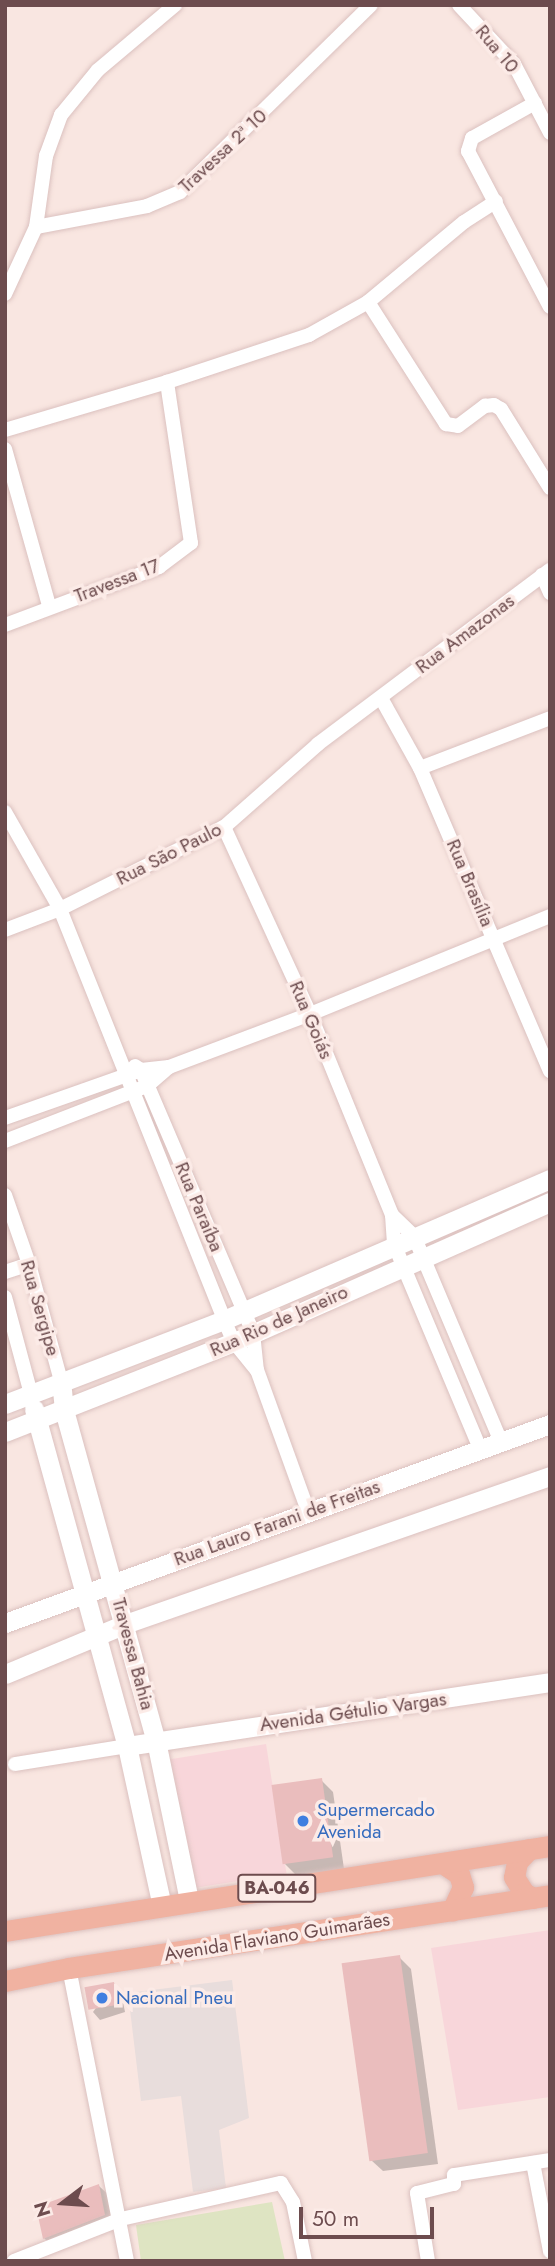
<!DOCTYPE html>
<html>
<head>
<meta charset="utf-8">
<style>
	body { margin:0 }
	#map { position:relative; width:555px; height:2266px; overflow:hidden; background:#f9e6e1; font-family:Jost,sans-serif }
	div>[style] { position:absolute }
	.commercial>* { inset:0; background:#f8d6da; transform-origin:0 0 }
	.industrial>* { inset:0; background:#e8dddc }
	.green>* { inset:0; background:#dee4c2 }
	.shadow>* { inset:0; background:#0003 }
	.building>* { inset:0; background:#eabdbd; transform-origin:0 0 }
	.roads { filter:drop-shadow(0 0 2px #dbc1bf) drop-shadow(0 0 2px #dbc1bf) }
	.street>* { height:14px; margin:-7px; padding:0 7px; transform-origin:7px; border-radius:7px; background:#fff }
	.secondary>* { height:19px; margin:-9.5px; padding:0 9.5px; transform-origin:9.5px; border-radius:9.5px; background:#fff }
	.primary>* { height:21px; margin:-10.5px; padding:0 10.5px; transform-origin:10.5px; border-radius:10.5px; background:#f0b2a1 }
	.dots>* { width:19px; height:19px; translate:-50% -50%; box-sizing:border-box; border:4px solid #fcebe7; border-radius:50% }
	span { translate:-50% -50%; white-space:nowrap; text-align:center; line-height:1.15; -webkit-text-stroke:7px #fcebe7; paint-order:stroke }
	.shield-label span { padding:2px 5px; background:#fcebe7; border:2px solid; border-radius:5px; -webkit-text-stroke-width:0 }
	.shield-label { font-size:18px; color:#6d4c4e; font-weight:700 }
	.street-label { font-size:19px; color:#6d4c4e }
	.shop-label { font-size:19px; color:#366cbe }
	.left { translate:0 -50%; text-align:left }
	.frame { position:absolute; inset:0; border:7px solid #6d4c4e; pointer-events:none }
	.north { position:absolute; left:28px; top:2168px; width:70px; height:70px; -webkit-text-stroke:5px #fcebe7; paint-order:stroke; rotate:253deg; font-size:19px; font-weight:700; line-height:28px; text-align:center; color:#6d4c4e }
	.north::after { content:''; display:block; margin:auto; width:24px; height:32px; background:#6d4c4e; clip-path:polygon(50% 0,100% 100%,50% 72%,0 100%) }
	.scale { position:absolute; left:299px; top:2207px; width:135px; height:32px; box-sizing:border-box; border:4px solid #6d4c4e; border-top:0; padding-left:9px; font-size:21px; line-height:24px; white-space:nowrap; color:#6d4c4e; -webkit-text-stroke:5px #fcebe7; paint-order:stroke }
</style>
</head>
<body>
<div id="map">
	<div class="commercial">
		<div style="left:266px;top:1744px;width:131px;height:100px;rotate:81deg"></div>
		<div style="clip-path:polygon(550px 1930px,550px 2097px,458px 2110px,431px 1948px)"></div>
	</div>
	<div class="industrial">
		<div style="clip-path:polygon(232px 1980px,249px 2118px,219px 2130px,226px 2188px,193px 2192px,181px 2096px,141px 2101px,128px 1993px)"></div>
	</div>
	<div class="green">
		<div style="clip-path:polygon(272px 2202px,285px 2261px,141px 2261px,136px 2225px)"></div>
	</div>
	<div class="shadow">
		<div style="clip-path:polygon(321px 1780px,333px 1792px,344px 1869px,297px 1876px,285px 1864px)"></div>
		<div style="clip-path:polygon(399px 1957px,411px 1969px,438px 2164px,383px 2171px,371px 2160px)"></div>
		<div style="clip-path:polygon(113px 1984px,121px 1992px,125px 2012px,100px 2020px,93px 2012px)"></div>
		<div style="clip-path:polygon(99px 2186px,111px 2197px,116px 2226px,56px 2250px,44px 2238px,38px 2208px)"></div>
	</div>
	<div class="building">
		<div style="left:322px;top:1778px;width:80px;height:51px;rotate:82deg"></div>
		<div style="left:400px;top:1955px;width:200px;height:59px;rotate:82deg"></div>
		<div style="left:114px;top:1982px;width:23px;height:30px;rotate:80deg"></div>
		<div style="clip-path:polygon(99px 2184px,105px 2215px,43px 2239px,36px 2207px)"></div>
	</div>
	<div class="roads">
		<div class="street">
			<div style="left:459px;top:5px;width:81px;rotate:47deg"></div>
			<div style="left:514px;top:64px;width:78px;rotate:62.4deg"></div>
			<div style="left:535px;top:103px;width:72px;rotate:150.9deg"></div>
			<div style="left:472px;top:138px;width:14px;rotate:107deg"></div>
			<div style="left:468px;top:151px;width:176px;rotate:62.3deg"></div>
			<div style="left:36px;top:227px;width:113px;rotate:-10.7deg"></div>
			<div style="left:147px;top:206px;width:36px;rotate:-23deg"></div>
			<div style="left:180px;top:192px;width:267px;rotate:-44.4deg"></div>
			<div style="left:5px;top:294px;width:74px;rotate:-65.2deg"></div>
			<div style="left:36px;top:227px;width:72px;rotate:-82deg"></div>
			<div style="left:46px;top:156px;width:44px;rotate:-69.9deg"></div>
			<div style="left:61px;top:115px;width:58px;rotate:-50.6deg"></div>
			<div style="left:98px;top:70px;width:101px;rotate:-40.2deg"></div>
			<div style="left:368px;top:302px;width:145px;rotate:57.4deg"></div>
			<div style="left:446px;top:424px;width:12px;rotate:9deg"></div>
			<div style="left:458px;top:426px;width:34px;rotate:-37deg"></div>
			<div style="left:485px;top:406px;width:9px;rotate:-6deg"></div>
			<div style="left:494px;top:405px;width:8px;rotate:30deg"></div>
			<div style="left:501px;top:409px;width:93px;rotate:58.2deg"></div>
			<div style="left:5px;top:430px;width:169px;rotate:-16.5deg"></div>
			<div style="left:167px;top:382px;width:150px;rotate:-18.3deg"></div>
			<div style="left:309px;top:335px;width:68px;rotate:-29.2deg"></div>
			<div style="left:368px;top:302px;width:125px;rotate:-39.8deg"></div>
			<div style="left:464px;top:222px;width:38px;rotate:-33deg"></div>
			<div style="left:5px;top:449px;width:163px;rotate:74.3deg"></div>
			<div style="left:542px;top:575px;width:20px;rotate:66deg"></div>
			<div style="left:5px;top:625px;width:165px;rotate:-20.6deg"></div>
			<div style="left:159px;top:567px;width:40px;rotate:-37deg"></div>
			<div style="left:191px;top:543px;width:163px;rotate:-98.5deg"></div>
			<div style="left:381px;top:698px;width:80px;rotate:60.9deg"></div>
			<div style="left:420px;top:768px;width:330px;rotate:66.8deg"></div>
			<div style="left:420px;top:768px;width:139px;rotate:-21deg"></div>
			<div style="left:5px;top:812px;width:112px;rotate:60.4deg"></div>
			<div style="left:60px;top:909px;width:443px;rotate:68.2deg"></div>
			<div style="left:224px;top:1320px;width:24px;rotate:66deg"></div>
			<div style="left:234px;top:1342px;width:36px;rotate:51deg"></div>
			<div style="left:224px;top:827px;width:206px;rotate:65.3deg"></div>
			<div style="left:310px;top:1014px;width:217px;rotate:67.8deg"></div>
			<div style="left:392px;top:1215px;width:29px;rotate:86deg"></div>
			<div style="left:394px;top:1244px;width:222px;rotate:67.2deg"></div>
			<div style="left:5px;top:930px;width:59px;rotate:-20.9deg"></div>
			<div style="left:60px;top:909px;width:183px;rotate:-26.6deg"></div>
			<div style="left:224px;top:827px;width:125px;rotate:-41.4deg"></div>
			<div style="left:318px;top:744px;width:290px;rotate:-36.9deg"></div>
			<div style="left:135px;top:1066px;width:7px;rotate:34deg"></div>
			<div style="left:141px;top:1070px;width:286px;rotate:66.9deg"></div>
			<div style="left:253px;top:1333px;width:37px;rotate:84deg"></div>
			<div style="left:257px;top:1370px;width:150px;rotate:70.1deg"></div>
			<div style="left:5px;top:1118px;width:144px;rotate:-19.4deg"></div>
			<div style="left:141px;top:1070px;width:28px;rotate:-6deg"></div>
			<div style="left:169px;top:1067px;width:151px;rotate:-20.6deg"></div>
			<div style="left:310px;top:1014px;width:259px;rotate:-22.2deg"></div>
			<div style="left:5px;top:1141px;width:152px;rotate:-21.2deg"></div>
			<div style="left:147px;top:1086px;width:29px;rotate:-41deg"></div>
			<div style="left:5px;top:1195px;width:73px;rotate:70.8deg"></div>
			<div style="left:29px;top:1264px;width:121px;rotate:74.7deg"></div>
			<div style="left:392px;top:1215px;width:30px;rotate:44deg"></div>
			<div style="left:414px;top:1236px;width:224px;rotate:67.1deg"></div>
			<div style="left:5px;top:1272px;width:25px;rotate:-18deg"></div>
			<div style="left:5px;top:1297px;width:100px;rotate:75deg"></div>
			<div style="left:15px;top:1764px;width:113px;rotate:-9.1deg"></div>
			<div style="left:69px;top:1968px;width:299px;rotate:78.8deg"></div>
			<div style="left:533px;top:2163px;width:90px;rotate:79.1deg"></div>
			<div style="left:14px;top:2261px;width:115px;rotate:-21.4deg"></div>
			<div style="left:121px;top:2219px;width:164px;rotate:-12.7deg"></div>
			<div style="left:281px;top:2183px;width:22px;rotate:58deg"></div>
			<div style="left:293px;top:2202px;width:60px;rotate:78.5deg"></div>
			<div style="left:428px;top:2261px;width:69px;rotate:-99.2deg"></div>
			<div style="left:417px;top:2193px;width:38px;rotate:-14deg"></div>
			<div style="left:454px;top:2184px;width:9px;rotate:-90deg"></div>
			<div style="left:454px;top:2175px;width:97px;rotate:-8.9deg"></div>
		</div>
		<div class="secondary">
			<div style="left:61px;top:1381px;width:29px;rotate:84deg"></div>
			<div style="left:64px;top:1410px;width:344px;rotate:74.5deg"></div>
			<div style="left:156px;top:1741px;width:163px;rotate:78.3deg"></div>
			<div style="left:5px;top:1404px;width:235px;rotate:-21deg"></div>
			<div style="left:224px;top:1320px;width:355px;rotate:-23.4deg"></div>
			<div style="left:34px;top:1409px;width:350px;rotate:74.6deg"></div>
			<div style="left:127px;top:1746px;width:164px;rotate:77.7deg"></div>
			<div style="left:5px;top:1432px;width:246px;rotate:-21.5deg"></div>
			<div style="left:234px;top:1342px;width:346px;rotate:-23.9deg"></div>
			<div style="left:5px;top:1623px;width:580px;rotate:-20.06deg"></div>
			<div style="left:5px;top:1674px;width:130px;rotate:-22.6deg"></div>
			<div style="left:125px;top:1624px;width:450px;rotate:-19.2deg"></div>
			<div style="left:127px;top:1746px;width:428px;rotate:-8.6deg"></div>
		</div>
		<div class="primary">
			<div style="left:529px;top:1849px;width:18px;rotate:133deg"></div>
			<div style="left:517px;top:1862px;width:15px;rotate:101deg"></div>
			<div style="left:514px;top:1877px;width:19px;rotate:58deg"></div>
			<div style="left:524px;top:1893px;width:10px;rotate:29deg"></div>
			<div style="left:444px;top:1864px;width:18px;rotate:34deg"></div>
			<div style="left:459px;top:1874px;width:14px;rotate:73deg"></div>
			<div style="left:463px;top:1887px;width:26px;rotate:115deg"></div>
			<div style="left:5px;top:1931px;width:552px;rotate:-8.86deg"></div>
			<div style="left:5px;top:1981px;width:65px;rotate:-11.5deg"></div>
			<div style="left:69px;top:1968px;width:487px;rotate:-8.6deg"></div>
		</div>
	</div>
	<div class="dots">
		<div style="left:303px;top:1821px;background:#3f7fe0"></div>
		<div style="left:102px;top:1998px;background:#3f7fe0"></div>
	</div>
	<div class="shield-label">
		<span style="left:277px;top:1888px">BA-046</span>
	</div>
	<div class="street-label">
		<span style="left:497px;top:49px;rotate:50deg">Rua 10</span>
		<span style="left:223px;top:151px;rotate:-43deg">Travessa 2ª 10</span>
		<span style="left:117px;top:581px;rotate:-21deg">Travessa 17</span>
		<span style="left:465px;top:634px;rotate:-37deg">Rua Amazonas</span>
		<span style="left:169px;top:854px;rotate:-27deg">Rua São Paulo</span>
		<span style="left:470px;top:883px;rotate:67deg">Rua Brasília</span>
		<span style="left:311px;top:1020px;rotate:67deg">Rua Goiás</span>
		<span style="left:199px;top:1207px;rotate:67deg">Rua Paraíba</span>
		<span style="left:40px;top:1308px;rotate:74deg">Rua Sergipe</span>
		<span style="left:279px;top:1321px;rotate:-24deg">Rua Rio de Janeiro</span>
		<span style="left:277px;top:1523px;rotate:-20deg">Rua Lauro Farani de Freitas</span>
		<span style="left:133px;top:1654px;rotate:75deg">Travessa Bahia</span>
		<span style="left:353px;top:1712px;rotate:-8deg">Avenida Gétulio Vargas</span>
		<span style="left:277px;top:1937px;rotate:-9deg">Avenida Flaviano Guimarães</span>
	</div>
	<div class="shop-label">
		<span class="left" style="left:317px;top:1821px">Supermercado<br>Avenida</span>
		<span class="left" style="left:116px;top:1998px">Nacional Pneu</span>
	</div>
	<div class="frame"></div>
	<div class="north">N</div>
	<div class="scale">50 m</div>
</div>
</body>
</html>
